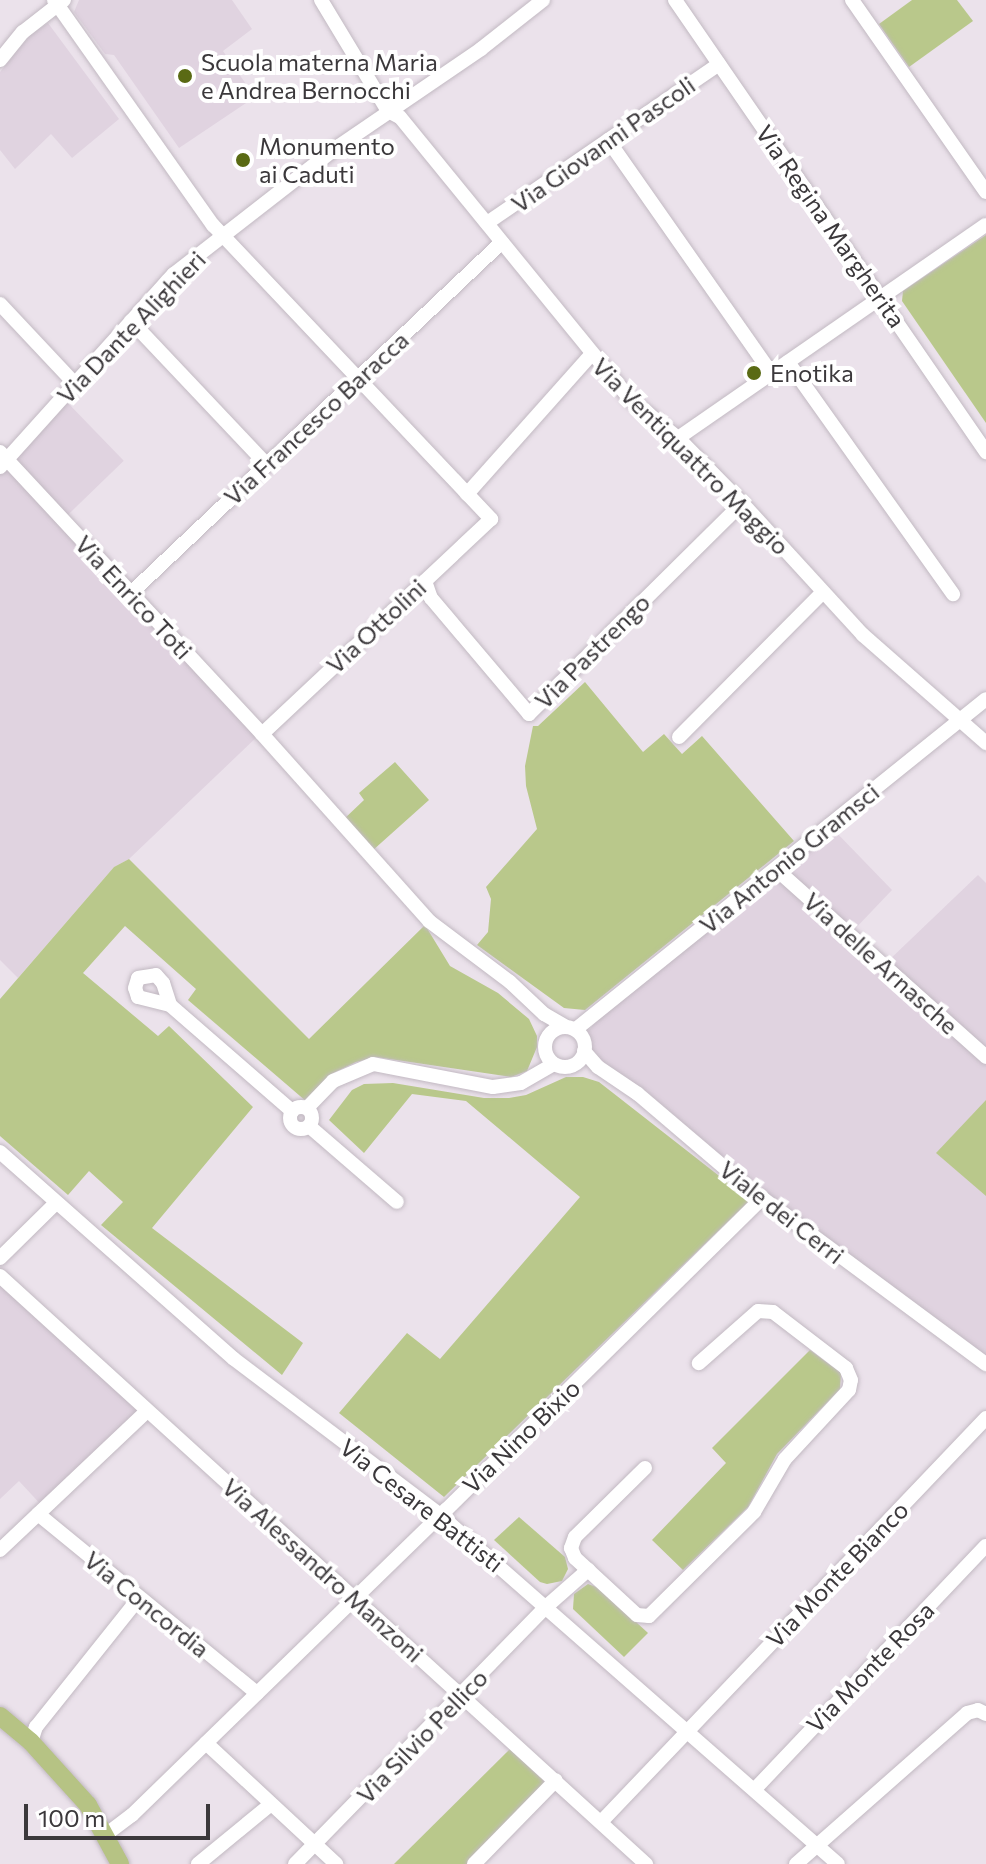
<!DOCTYPE html>
<html>
<head>
<meta charset="utf-8">
<style>
	body { margin:0 }
	#map { position:relative; width:986px; height:1864px; overflow:hidden; background:#ebe2eb; font-family:Commissioner,sans-serif }
	div>[style] { position:absolute }
	.built>* { inset:0; background:#e0d3e0; transform-origin:0 0 }
	.green>* { inset:0; background:#b9c88b }
	.roads { filter:drop-shadow(0 0 2px #c2b9c2) drop-shadow(0 0 2px #c2b9c2) }
	.minor>* { height:14px; margin:-7px; padding:0 7px; transform-origin:7px; border-radius:7px; background:#fff }
	.minor>.ring { margin:-7px; padding:0; box-sizing:content-box; background:none; border:14px solid #fff; border-radius:50% }
	.major>* { height:18px; margin:-9px; padding:0 9px; transform-origin:9px; border-radius:9px; background:#b6c384 }
	.dots>* { width:22px; height:22px; translate:-50% -50%; box-sizing:border-box; border:4px solid #fff; border-radius:50% }
	span { translate:-50% -50%; white-space:nowrap; text-align:center; line-height:1.15; -webkit-text-stroke:8px #fff; paint-order:stroke }
	.poi-label { font-size:24px; color:#3b383b }
	.left { translate:0 -50%; text-align:left }
	.street-label { font-size:24px; color:#3b383b }
	.scale { position:absolute; left:24px; top:1804px; width:186px; height:36px; box-sizing:border-box; border:4px solid #3b383b; border-top:0; padding-left:10px; font-size:24px; line-height:28px; white-space:nowrap; color:#3b383b; -webkit-text-stroke:6px #fff; paint-order:stroke }
</style>
</head>
<body>
<div id="map">
	<div class="built">
		<div style="clip-path:polygon(79px 0,232px 0,252px 29px,223px 51px,255px 97px,179px 148px,114px 55px,105px 54px,74px 12px)"></div>
		<div style="clip-path:polygon(48px 23px,119px 119px,72px 158px,51px 134px,15px 169px,0 150px,0 72px,30px 35px)"></div>
		<div style="left:64px;top:399px;width:86px;height:81px;rotate:46deg"></div>
		<div style="clip-path:polygon(7px 463px,260px 734px,129px 859px,114px 867px,18px 978px,0 960px,0 471px)"></div>
		<div style="clip-path:polygon(832px 828px,892px 890px,852px 932px,886px 963px,978px 875px,986px 883px,986px 1361px,747px 1185px,588px 1049px,585px 1035px,610px 1005px)"></div>
		<div style="clip-path:polygon(0 1280px,142px 1412px,44px 1508px,19px 1481px,0 1499px)"></div>
	</div>
	<div class="green">
		<div style="clip-path:polygon(912px 0,957px 0,973px 21px,909px 67px,879px 24px)"></div>
		<div style="clip-path:polygon(986px 235px,986px 423px,902px 301px,903px 291px)"></div>
		<div style="clip-path:polygon(585px 682px,643px 752px,664px 734px,682px 754px,702px 736px,794px 841px,585px 1010px,564px 1008px,477px 945px,488px 932px,491px 899px,486px 887px,537px 829px,526px 786px,525px 766px,533px 726px,538px 726px)"></div>
		<div style="clip-path:polygon(395px 762px,429px 800px,372px 851px,343px 820px,364px 800px,359px 793px)"></div>
		<div style="clip-path:polygon(129px 859px,309px 1039px,425px 925px,450px 966px,498px 993px,529px 1019px,537px 1036px,537px 1047px,527px 1071px,511px 1077px,376px 1057px,356px 1062px,329px 1075px,307px 1102px,188px 1000px,196px 989px,125px 926px,83px 973px,158px 1036px,169px 1026px,253px 1107px,152px 1228px,303px 1343px,282px 1375px,101px 1225px,123px 1202px,89px 1171px,68px 1195px,0 1136px,0 999px,114px 867px)"></div>
		<div style="clip-path:polygon(566px 1077px,583px 1077px,599px 1082px,750px 1200px,444px 1497px,339px 1413px,407px 1333px,440px 1359px,580px 1197px,466px 1101px,412px 1094px,364px 1153px,329px 1120px,352px 1090px,364px 1084px,393px 1083px,484px 1098px,509px 1098px,526px 1095px)"></div>
		<div style="clip-path:polygon(986px 1100px,986px 1196px,936px 1153px)"></div>
		<div style="clip-path:polygon(810px 1350px,841px 1373px,840px 1389px,777px 1454px,748px 1507px,683px 1570px,652px 1540px,726px 1463px,712px 1448px)"></div>
		<div style="clip-path:polygon(519px 1517px,565px 1557px,568px 1569px,562px 1581px,547px 1584px,540px 1582px,494px 1540px)"></div>
		<div style="clip-path:polygon(588px 1584px,599px 1588px,648px 1633px,624px 1657px,573px 1609px,574px 1594px)"></div>
		<div style="clip-path:polygon(510px 1749px,545px 1782px,467px 1864px,394px 1864px)"></div>
	</div>
	<div class="roads">
		<div class="minor">
			<div style="left:54px;top:0;width:276px;rotate:54.8deg"></div>
			<div style="left:213px;top:225px;width:405px;rotate:46.6deg"></div>
			<div style="left:491px;top:519px;width:314px;rotate:136.8deg"></div>
			<div style="left:321px;top:0;width:130px;rotate:58.9deg"></div>
			<div style="left:388px;top:111px;width:13px;rotate:27deg"></div>
			<div style="left:400px;top:117px;width:364px;rotate:50.8deg"></div>
			<div style="left:630px;top:399px;width:62px;rotate:39.1deg"></div>
			<div style="left:678px;top:438px;width:91px;rotate:45.4deg"></div>
			<div style="left:742px;top:503px;width:179px;rotate:47.5deg"></div>
			<div style="left:863px;top:635px;width:164px;rotate:41.3deg"></div>
			<div style="left:675px;top:0;width:549px;rotate:55.47deg"></div>
			<div style="left:852px;top:0;width:234px;rotate:55.1deg"></div>
			<div style="left:0;top:60px;width:36px;rotate:-51deg"></div>
			<div style="left:23px;top:32px;width:52px;rotate:-38deg"></div>
			<div style="left:608px;top:140px;width:286px;rotate:55deg"></div>
			<div style="left:487px;top:223px;width:281px;rotate:-34.4deg"></div>
			<div style="left:0;top:304px;width:110px;rotate:46.8deg"></div>
			<div style="left:131px;top:321px;width:198px;rotate:46.6deg"></div>
			<div style="left:788px;top:362px;width:285px;rotate:54.6deg"></div>
			<div style="left:678px;top:438px;width:374px;rotate:-34.7deg"></div>
			<div style="left:0;top:452px;width:385px;rotate:47.1deg"></div>
			<div style="left:262px;top:734px;width:251px;rotate:48.2deg"></div>
			<div style="left:429px;top:921px;width:101px;rotate:37deg"></div>
			<div style="left:510px;top:982px;width:47px;rotate:43.3deg"></div>
			<div style="left:544px;top:1014px;width:24px;rotate:30deg"></div>
			<div style="left:0;top:467px;width:260px;rotate:-48deg"></div>
			<div style="left:174px;top:274px;width:202px;rotate:-37.9deg"></div>
			<div style="left:333px;top:150px;width:179px;rotate:-34.3deg"></div>
			<div style="left:481px;top:49px;width:79px;rotate:-38.3deg"></div>
			<div style="left:467px;top:494px;width:186px;rotate:-48.3deg"></div>
			<div style="left:425px;top:581px;width:18px;rotate:71deg"></div>
			<div style="left:431px;top:598px;width:152px;rotate:49.8deg"></div>
			<div style="left:529px;top:714px;width:300px;rotate:-44.7deg"></div>
			<div style="left:130px;top:594px;width:512px;rotate:-43.42deg"></div>
			<div style="left:679px;top:737px;width:204px;rotate:-45.2deg"></div>
			<div style="left:776px;top:869px;width:282px;rotate:41.8deg"></div>
			<div style="left:170px;top:1005px;width:33px;rotate:-166deg"></div>
			<div style="left:138px;top:997px;width:9px;rotate:-108deg"></div>
			<div style="left:135px;top:988px;width:10px;rotate:-73deg"></div>
			<div style="left:138px;top:978px;width:18px;rotate:-9deg"></div>
			<div style="left:156px;top:975px;width:11px;rotate:49deg"></div>
			<div style="left:163px;top:983px;width:23px;rotate:72deg"></div>
			<div style="left:170px;top:1005px;width:162px;rotate:41deg"></div>
			<div class="ring" style="left:545px;top:1027px;width:26px;height:26px"></div>
			<div style="left:576px;top:1029px;width:526px;rotate:-38.83deg"></div>
			<div style="left:584px;top:1051px;width:21px;rotate:49deg"></div>
			<div style="left:598px;top:1067px;width:48px;rotate:34deg"></div>
			<div style="left:638px;top:1094px;width:142px;rotate:40.4deg"></div>
			<div style="left:746px;top:1186px;width:299px;rotate:36.6deg"></div>
			<div class="ring" style="left:290px;top:1107px;width:8px;height:8px"></div>
			<div style="left:307px;top:1108px;width:37px;rotate:-46deg"></div>
			<div style="left:333px;top:1081px;width:43px;rotate:-23deg"></div>
			<div style="left:373px;top:1064px;width:122px;rotate:10.9deg"></div>
			<div style="left:493px;top:1087px;width:28px;rotate:-8deg"></div>
			<div style="left:521px;top:1083px;width:38px;rotate:-30deg"></div>
			<div style="left:309px;top:1126px;width:116px;rotate:40.8deg"></div>
			<div style="left:0;top:1152px;width:312px;rotate:41.5deg"></div>
			<div style="left:234px;top:1359px;width:258px;rotate:37.1deg"></div>
			<div style="left:440px;top:1515px;width:529px;rotate:41.25deg"></div>
			<div style="left:0;top:1258px;width:78px;rotate:-44.5deg"></div>
			<div style="left:0;top:1276px;width:874px;rotate:42.31deg"></div>
			<div style="left:645px;top:1468px;width:98px;rotate:135.4deg"></div>
			<div style="left:575px;top:1537px;width:12px;rotate:110deg"></div>
			<div style="left:571px;top:1548px;width:11px;rotate:68deg"></div>
			<div style="left:575px;top:1558px;width:84px;rotate:42.6deg"></div>
			<div style="left:637px;top:1615px;width:12px;rotate:5deg"></div>
			<div style="left:649px;top:1616px;width:148px;rotate:-44.7deg"></div>
			<div style="left:754px;top:1512px;width:61px;rotate:-59.7deg"></div>
			<div style="left:785px;top:1459px;width:94px;rotate:-47.2deg"></div>
			<div style="left:849px;top:1390px;width:10px;rotate:-79deg"></div>
			<div style="left:851px;top:1380px;width:13px;rotate:-113deg"></div>
			<div style="left:846px;top:1368px;width:92px;rotate:-142.5deg"></div>
			<div style="left:773px;top:1312px;width:15px;rotate:-176deg"></div>
			<div style="left:758px;top:1311px;width:79px;rotate:138.6deg"></div>
			<div style="left:38px;top:1514px;width:283px;rotate:39.3deg"></div>
			<div style="left:0;top:1550px;width:201px;rotate:-43.4deg"></div>
			<div style="left:31px;top:1742px;width:16px;rotate:-72deg"></div>
			<div style="left:36px;top:1727px;width:164px;rotate:-51.4deg"></div>
			<div style="left:206px;top:1743px;width:178px;rotate:42.9deg"></div>
			<div style="left:755px;top:1789px;width:335px;rotate:-46.5deg"></div>
			<div style="left:601px;top:1822px;width:558px;rotate:-46.38deg"></div>
			<div style="left:104px;top:1836px;width:35px;rotate:-37deg"></div>
			<div style="left:132px;top:1815px;width:439px;rotate:-44.2deg"></div>
			<div style="left:447px;top:1509px;width:443px;rotate:-44.6deg"></div>
			<div style="left:198px;top:1864px;width:94px;rotate:-39.4deg"></div>
			<div style="left:295px;top:1864px;width:361px;rotate:-45.7deg"></div>
			<div style="left:547px;top:1606px;width:55px;rotate:-41.3deg"></div>
			<div style="left:474px;top:1864px;width:117px;rotate:-45.7deg"></div>
			<div style="left:796px;top:1864px;width:228px;rotate:-41.4deg"></div>
			<div style="left:967px;top:1713px;width:11px;rotate:-15deg"></div>
			<div style="left:978px;top:1710px;width:9px;rotate:27deg"></div>
		</div>
		<div class="major">
			<div style="left:0;top:1716px;width:40px;rotate:40deg"></div>
			<div style="left:31px;top:1742px;width:85px;rotate:47.9deg"></div>
			<div style="left:88px;top:1805px;width:67px;rotate:61.5deg"></div>
		</div>
	</div>
	<div class="dots">
		<div style="left:185px;top:76px;background:#5a6a14"></div>
		<div style="left:243px;top:160px;background:#5a6a14"></div>
		<div style="left:754px;top:373px;background:#5a6a14"></div>
	</div>
	<div class="poi-label">
		<span class="left" style="left:201px;top:76px">Scuola materna Maria<br>e Andrea Bernocchi</span>
		<span class="left" style="left:259px;top:160px">Monumento<br>ai Caduti</span>
		<span class="left" style="left:770px;top:373px">Enotika</span>
	</div>
	<div class="street-label">
		<span style="left:603px;top:144px;rotate:-35deg">Via Giovanni Pascoli</span>
		<span style="left:831px;top:226px;rotate:55deg">Via Regina Margherita</span>
		<span style="left:131px;top:327px;rotate:-46deg">Via Dante Alighieri</span>
		<span style="left:316px;top:418px;rotate:-43deg">Via Francesco Baracca</span>
		<span style="left:691px;top:456px;rotate:45deg">Via Ventiquattro Maggio</span>
		<span style="left:134px;top:597px;rotate:47deg">Via Enrico Toti</span>
		<span style="left:376px;top:626px;rotate:-43deg">Via Ottolini</span>
		<span style="left:592px;top:651px;rotate:-45deg">Via Pastrengo</span>
		<span style="left:789px;top:858px;rotate:-39deg">Via Antonio Gramsci</span>
		<span style="left:881px;top:963px;rotate:42deg">Via delle Arnasche</span>
		<span style="left:782px;top:1212px;rotate:38deg">Viale dei Cerri</span>
		<span style="left:521px;top:1436px;rotate:-44deg">Via Nino Bixio</span>
		<span style="left:422px;top:1505px;rotate:38deg">Via Cesare Battisti</span>
		<span style="left:323px;top:1570px;rotate:42deg">Via Alessandro Manzoni</span>
		<span style="left:837px;top:1574px;rotate:-46deg">Via Monte Bianco</span>
		<span style="left:147px;top:1604px;rotate:39deg">Via Concordia</span>
		<span style="left:870px;top:1667px;rotate:-46deg">Via Monte Rosa</span>
		<span style="left:422px;top:1736px;rotate:-46deg">Via Silvio Pellico</span>
	</div>
	<div class="scale">100 m</div>
</div>
</body>
</html>
